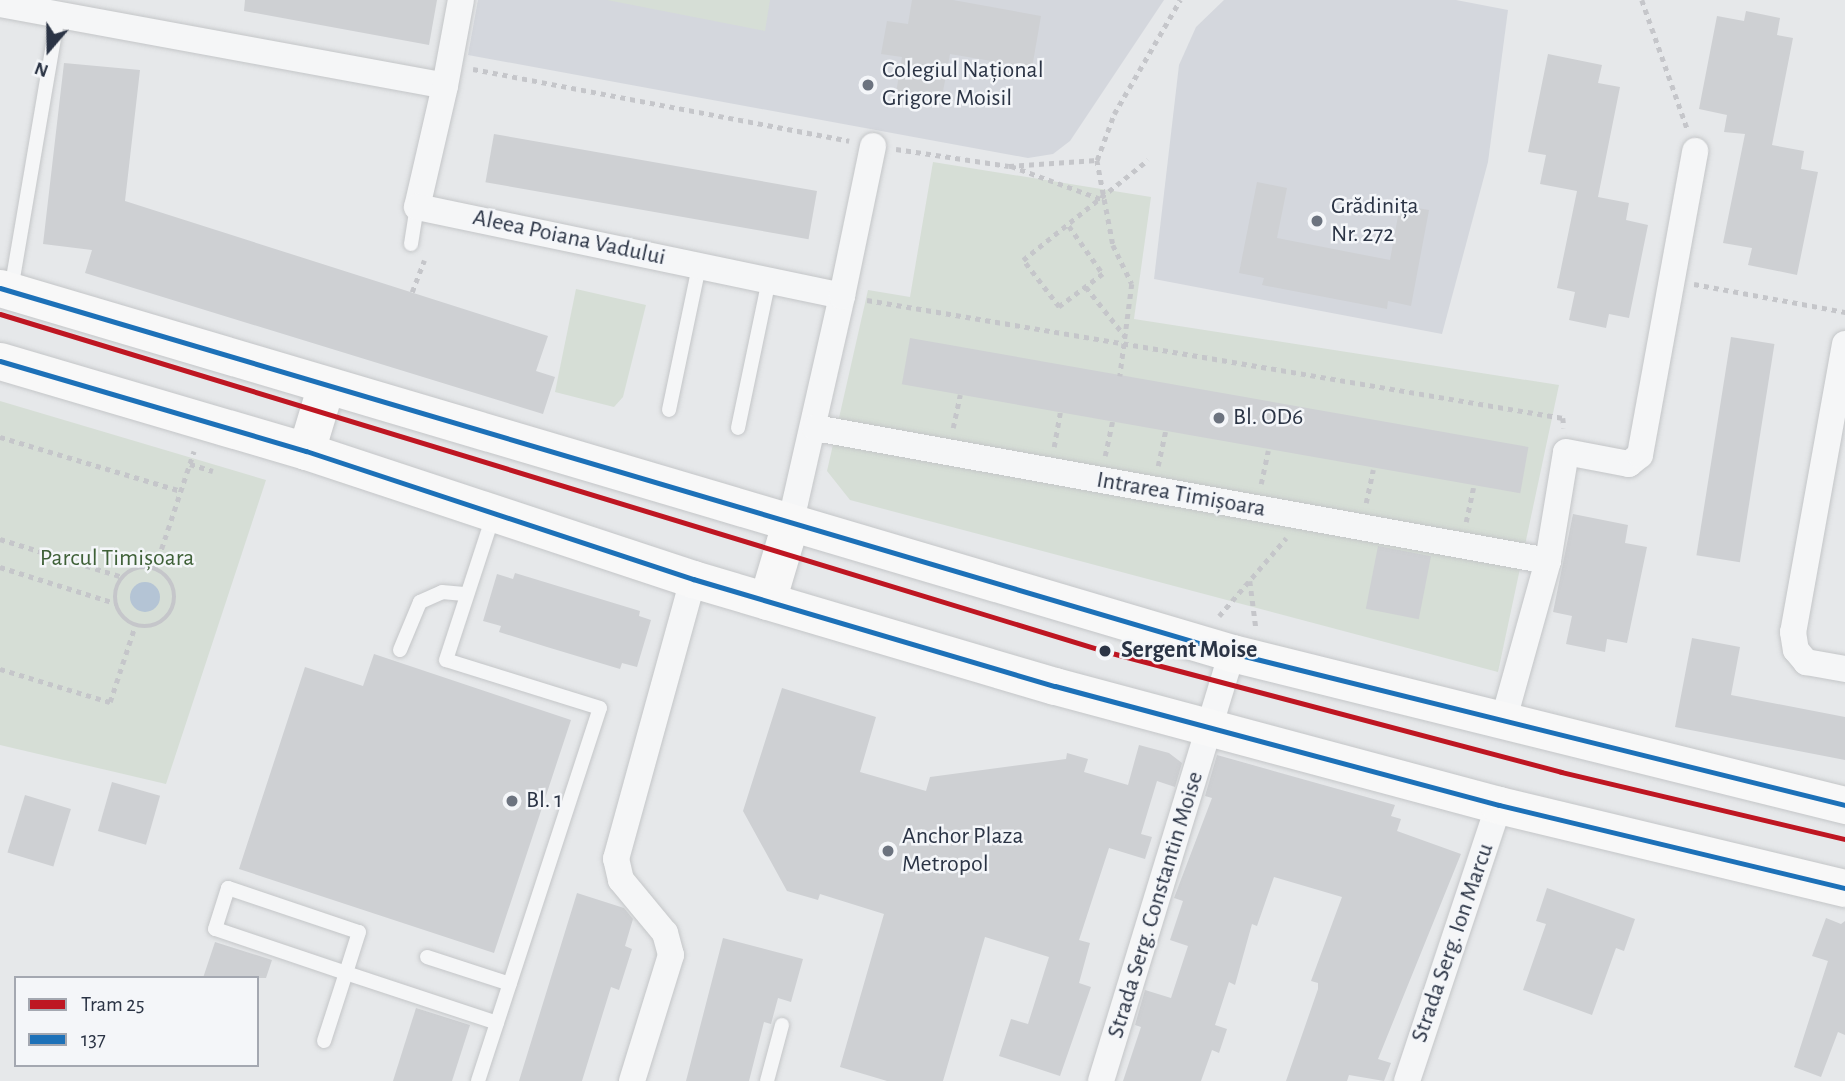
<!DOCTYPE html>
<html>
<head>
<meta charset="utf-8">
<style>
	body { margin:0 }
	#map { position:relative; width:1845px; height:1081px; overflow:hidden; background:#e6e8ea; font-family:"Alegreya Sans",sans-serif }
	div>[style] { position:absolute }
	.built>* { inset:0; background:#d4d7dd }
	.green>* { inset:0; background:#d6ded6 }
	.water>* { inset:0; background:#b4c4d5 }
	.round { border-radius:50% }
	.building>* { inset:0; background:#ced0d3; transform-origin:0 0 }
	.path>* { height:4.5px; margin-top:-2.25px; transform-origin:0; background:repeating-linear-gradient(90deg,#c5c6ca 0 5px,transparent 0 10px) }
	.path>.ring { margin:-2.25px; padding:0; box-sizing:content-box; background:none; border:4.5px solid #c5c6ca; border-radius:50% }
	.roads { filter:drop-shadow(0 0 2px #c4c6c8) drop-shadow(0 0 2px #c4c6c8) }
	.service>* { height:14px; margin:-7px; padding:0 7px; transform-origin:7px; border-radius:7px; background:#f5f6f7 }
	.minor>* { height:26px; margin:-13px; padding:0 13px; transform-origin:13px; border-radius:13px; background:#f5f6f7 }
	.secondary>* { height:37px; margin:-18.5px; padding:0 18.5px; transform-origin:18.5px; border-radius:18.5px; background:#f8f8f8 }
	.bus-1>* { height:5px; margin:-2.5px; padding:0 2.5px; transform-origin:2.5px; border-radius:2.5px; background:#1d71b8 }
	.tram-1>* { height:5px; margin:-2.5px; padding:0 2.5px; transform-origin:2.5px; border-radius:2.5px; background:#be1622 }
	.dots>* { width:19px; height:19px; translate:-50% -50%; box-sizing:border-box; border:4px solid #f4f6f9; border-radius:50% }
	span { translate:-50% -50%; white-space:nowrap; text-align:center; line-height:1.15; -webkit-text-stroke:5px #f4f6f9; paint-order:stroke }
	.poi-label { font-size:24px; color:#2b3445 }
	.left { translate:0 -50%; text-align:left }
	.street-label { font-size:24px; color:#2b3445 }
	.park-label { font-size:24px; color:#3f6138 }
	.stop-label { font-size:24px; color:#2b3445; font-weight:700 }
	.legend { position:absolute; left:14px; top:976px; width:245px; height:91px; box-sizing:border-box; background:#f4f6f9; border:2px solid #a4a8b1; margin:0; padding:9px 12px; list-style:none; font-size:21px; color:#2b3445 }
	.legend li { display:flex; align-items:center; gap:14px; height:35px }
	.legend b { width:35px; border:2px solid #a4a8b1 }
	.north { position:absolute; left:14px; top:14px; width:70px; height:70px; -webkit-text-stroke:5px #f4f6f9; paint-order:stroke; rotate:200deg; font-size:19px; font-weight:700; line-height:28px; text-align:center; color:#2b3445 }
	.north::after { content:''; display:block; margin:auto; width:24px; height:32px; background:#2b3445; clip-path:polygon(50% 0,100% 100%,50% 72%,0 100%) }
</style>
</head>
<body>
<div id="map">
	<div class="built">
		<div style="clip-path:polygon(478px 0,1164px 0,1070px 141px,1053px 154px,1028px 158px,468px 55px)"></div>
		<div style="clip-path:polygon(1224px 0,1456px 0,1508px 10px,1488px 162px,1442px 334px,1154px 279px,1179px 65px,1196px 27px)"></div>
	</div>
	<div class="green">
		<div style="clip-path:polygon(607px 0,770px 0,765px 31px)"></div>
		<div style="clip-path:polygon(933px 162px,1151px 197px,1134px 319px,1559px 385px,1498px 672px,850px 500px,827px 471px,868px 290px,910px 297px)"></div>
		<div style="clip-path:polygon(576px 289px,646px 305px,623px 397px,614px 407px,555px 392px)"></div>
		<div style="clip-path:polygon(0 401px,266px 480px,166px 784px,0 745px)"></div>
	</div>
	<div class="water">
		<div class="round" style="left:130px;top:582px;width:30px;height:30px"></div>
	</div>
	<div class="building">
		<div style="clip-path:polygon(245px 0,437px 0,429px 45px,244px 11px)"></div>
		<div style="clip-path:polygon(912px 0,953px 0,1041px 16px,1032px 68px,950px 54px,941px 102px,896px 93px,902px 57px,881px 54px,887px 21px,908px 24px)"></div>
		<div style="clip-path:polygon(1746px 11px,1780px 18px,1777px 35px,1793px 38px,1772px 145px,1804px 151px,1801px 169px,1818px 172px,1797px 275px,1748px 265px,1752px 248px,1723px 243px,1745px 134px,1724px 132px,1727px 115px,1699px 109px,1717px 16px,1744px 21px)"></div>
		<div style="clip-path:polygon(1548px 54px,1602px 65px,1598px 83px,1620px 87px,1598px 197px,1629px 203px,1626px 220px,1648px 225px,1629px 318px,1609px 314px,1606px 328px,1569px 320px,1575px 292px,1557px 288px,1577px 191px,1540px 184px,1546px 155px,1528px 152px)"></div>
		<div style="clip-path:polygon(64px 63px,140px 70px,125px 201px,548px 336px,536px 371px,555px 377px,543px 414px,85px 273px,92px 250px,43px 244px)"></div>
		<div style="left:494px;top:134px;width:328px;height:49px;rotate:10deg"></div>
		<div style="clip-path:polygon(1257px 182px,1287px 188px,1277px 238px,1390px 260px,1400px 205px,1429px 210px,1411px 306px,1388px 301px,1387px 309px,1262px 285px,1264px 278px,1239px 273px)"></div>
		<div style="left:1731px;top:337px;width:44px;height:221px;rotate:9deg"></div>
		<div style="left:910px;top:338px;width:628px;height:47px;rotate:10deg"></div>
		<div style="clip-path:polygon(1573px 514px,1628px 525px,1625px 543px,1647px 547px,1627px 643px,1607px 639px,1605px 652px,1566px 644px,1572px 616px,1553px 612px)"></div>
		<div style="left:1378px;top:546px;width:54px;height:64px;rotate:11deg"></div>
		<div style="clip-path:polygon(515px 573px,640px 611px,639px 616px,651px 620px,637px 667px,622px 663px,620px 669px,547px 647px,499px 632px,501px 626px,483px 621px,497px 574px,513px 579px)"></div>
		<div style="clip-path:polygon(1692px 638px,1740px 647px,1731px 695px,1845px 717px,1845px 760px,1675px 727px)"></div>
		<div style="clip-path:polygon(374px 654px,571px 720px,494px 953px,239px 869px,305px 667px,363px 686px)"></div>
		<div style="clip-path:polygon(782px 688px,876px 717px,860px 772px,926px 791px,930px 777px,1066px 759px,1067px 753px,1088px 759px,1084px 772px,1128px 785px,1139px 745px,1169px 753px,1182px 763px,1175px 787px,1157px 781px,1141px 834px,1152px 837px,1145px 859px,1109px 848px,1079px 940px,1090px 943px,1079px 983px,1091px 987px,1060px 1076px,999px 1056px,1011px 1019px,1028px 1024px,1049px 957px,985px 937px,943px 1081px,887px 1081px,840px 1067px,884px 914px,820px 894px,818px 900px,787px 891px,743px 811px)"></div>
		<div style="clip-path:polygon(1217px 755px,1395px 805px,1391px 816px,1401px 819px,1397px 831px,1461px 854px,1378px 1059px,1391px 1063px,1384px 1081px,1349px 1075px,1347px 1081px,1286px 1081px,1318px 989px,1318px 983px,1311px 981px,1342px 897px,1274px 877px,1257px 926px,1252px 924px,1235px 985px,1229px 982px,1215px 1025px,1227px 1029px,1219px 1053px,1212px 1050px,1201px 1081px,1123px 1081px,1141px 1027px,1135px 1025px,1145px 990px,1171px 998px,1188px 946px,1170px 940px,1183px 901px,1174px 898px,1212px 798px,1205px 796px)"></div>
		<div style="left:112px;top:782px;width:50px;height:51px;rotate:16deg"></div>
		<div style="left:25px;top:795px;width:48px;height:60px;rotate:17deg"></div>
		<div style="clip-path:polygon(1547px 888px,1635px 919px,1624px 951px,1616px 948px,1592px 1015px,1523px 990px,1546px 924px,1536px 921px)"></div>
		<div style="clip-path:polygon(577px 893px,624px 908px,633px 919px,625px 946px,632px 949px,619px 990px,611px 987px,582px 1081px,519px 1081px)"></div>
		<div style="clip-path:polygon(1826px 918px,1841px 924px,1845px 921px,1845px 1035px,1838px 1032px,1821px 1077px,1794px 1067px,1828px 961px,1812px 956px)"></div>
		<div style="clip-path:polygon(723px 938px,803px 959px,791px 1002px,778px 998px,771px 1024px,764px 1022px,749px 1081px,686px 1081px)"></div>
		<div style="clip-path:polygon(215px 942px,272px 960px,266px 978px,203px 978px)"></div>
		<div style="clip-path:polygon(416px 1008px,470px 1025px,452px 1081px,393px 1081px)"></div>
	</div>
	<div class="path">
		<div style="left:1642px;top:0;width:136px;rotate:70.6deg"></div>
		<div style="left:473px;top:69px;width:383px;rotate:10.8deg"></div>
		<div style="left:896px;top:149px;width:114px;rotate:8.6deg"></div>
		<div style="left:1009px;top:166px;width:88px;rotate:-3.9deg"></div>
		<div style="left:1097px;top:160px;width:49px;rotate:-69.7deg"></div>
		<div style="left:1114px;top:114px;width:132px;rotate:-59.9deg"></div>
		<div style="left:1097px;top:160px;width:86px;rotate:79.3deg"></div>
		<div style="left:1113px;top:245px;width:43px;rotate:64deg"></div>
		<div style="left:1132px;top:284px;width:93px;rotate:97.4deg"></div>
		<div style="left:1011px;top:166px;width:96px;rotate:20.1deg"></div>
		<div style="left:1069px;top:226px;width:59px;rotate:54.7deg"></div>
		<div style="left:1103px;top:274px;width:55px;rotate:143.1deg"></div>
		<div style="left:1059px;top:307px;width:59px;rotate:-127.5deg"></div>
		<div style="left:1023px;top:260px;width:160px;rotate:-38.7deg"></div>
		<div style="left:1694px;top:284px;width:154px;rotate:10.5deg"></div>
		<div style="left:1086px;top:287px;width:63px;rotate:51.5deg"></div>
		<div style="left:412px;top:292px;width:34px;rotate:-69deg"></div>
		<div style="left:867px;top:300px;width:706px;rotate:9.62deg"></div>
		<div style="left:1563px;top:418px;width:10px;rotate:84deg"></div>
		<div style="left:953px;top:428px;width:34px;rotate:-78deg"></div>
		<div style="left:0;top:437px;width:189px;rotate:16.6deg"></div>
		<div style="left:1054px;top:447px;width:35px;rotate:-80deg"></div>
		<div style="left:1105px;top:456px;width:35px;rotate:-78deg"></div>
		<div style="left:190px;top:464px;width:24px;rotate:17deg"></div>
		<div style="left:1158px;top:466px;width:35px;rotate:-78deg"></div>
		<div style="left:1261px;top:484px;width:34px;rotate:-78deg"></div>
		<div style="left:1366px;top:503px;width:34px;rotate:-78deg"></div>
		<div style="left:1466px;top:522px;width:35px;rotate:-78deg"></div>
		<div style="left:0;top:539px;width:129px;rotate:17.2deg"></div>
		<div class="ring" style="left:115px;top:567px;width:55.5px;height:55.5px"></div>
		<div style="left:0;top:567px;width:121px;rotate:17.4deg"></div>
		<div style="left:155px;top:568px;width:123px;rotate:-71.6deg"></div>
		<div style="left:1250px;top:581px;width:47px;rotate:82.7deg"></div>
		<div style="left:1219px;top:616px;width:103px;rotate:-49.3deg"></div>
		<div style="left:0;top:669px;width:115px;rotate:16.7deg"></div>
		<div style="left:110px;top:702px;width:80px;rotate:-71.8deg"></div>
	</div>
	<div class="roads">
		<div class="service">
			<div style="left:411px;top:244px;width:37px;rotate:-81deg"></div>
			<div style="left:11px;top:290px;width:280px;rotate:-80.3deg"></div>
			<div style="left:669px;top:410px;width:147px;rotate:-78.2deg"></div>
			<div style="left:738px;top:428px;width:151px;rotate:-78.2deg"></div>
			<div style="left:400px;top:650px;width:52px;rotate:-67.4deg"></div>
			<div style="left:420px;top:602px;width:24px;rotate:-24deg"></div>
			<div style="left:442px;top:592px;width:25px;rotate:5deg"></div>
			<div style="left:228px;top:888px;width:138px;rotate:18.6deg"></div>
			<div style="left:359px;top:932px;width:43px;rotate:107.6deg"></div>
			<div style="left:346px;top:973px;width:138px;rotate:-161.4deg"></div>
			<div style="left:215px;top:929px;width:43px;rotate:-72.4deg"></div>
			<div style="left:427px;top:957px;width:87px;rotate:18deg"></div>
			<div style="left:324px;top:1041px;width:71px;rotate:-72.1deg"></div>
			<div style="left:346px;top:973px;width:159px;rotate:18.3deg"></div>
			<div style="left:478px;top:1081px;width:392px;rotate:-71.9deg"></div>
			<div style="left:600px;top:708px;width:161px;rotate:-162.7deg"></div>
			<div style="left:446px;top:660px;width:155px;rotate:-71.9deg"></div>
			<div style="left:767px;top:1081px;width:58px;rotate:-75deg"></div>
		</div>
		<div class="minor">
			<div style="left:0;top:4px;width:452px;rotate:10.4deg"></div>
			<div style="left:445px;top:86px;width:124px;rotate:103deg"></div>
			<div style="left:417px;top:207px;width:434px;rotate:11.8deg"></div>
			<div style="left:842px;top:296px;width:234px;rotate:102.8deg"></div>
			<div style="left:445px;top:86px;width:87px;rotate:-79.5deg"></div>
			<div style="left:842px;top:296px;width:153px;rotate:-78.3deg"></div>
			<div style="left:1845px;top:344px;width:293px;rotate:100.2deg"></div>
			<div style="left:1793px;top:632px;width:18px;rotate:81deg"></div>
			<div style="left:1796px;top:650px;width:16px;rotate:50deg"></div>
			<div style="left:1806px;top:662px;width:40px;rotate:10deg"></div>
			<div style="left:815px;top:428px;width:745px;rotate:10.28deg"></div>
			<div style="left:1503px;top:722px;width:167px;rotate:-74.4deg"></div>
			<div style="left:1548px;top:561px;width:110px;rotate:-80.6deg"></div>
			<div style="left:1566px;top:452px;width:64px;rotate:10.8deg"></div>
			<div style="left:1629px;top:464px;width:14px;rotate:-39deg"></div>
			<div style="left:1640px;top:455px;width:309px;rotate:-79.7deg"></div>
			<div style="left:632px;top:1081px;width:132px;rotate:-72.8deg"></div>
			<div style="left:671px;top:955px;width:23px;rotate:-105deg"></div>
			<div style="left:665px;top:933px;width:69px;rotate:-129.7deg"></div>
			<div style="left:621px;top:880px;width:22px;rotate:-103deg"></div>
			<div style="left:616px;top:859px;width:290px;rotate:-74.6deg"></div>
			<div style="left:1101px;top:1081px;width:448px;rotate:-73deg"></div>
			<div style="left:1407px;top:1081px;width:291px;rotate:-71.6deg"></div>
		</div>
		<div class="secondary">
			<div style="left:0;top:288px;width:1285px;rotate:16.5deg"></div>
			<div style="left:1232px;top:653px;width:632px;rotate:13.93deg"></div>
			<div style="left:0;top:361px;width:319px;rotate:16.4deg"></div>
			<div style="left:306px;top:451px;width:408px;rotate:18.3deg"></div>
			<div style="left:693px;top:579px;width:377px;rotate:16.5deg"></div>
			<div style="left:1055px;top:686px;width:460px;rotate:15deg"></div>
			<div style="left:1499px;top:805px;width:356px;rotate:13.5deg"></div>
			<div style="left:306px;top:451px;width:66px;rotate:-73.2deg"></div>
			<div style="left:767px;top:601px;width:80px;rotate:-73.4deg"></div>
		</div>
	</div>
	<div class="bus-1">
		<div style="left:0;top:288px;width:1285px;rotate:16.5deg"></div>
		<div style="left:1232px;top:653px;width:632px;rotate:13.93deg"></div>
		<div style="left:0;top:361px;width:319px;rotate:16.4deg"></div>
		<div style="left:306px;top:451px;width:408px;rotate:18.3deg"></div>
		<div style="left:693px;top:579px;width:377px;rotate:16.5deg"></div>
		<div style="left:1055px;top:686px;width:460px;rotate:15deg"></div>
		<div style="left:1499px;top:805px;width:356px;rotate:13.5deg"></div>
	</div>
	<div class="tram-1">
		<div style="left:0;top:314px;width:1154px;rotate:16.97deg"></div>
		<div style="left:1104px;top:651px;width:473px;rotate:14.8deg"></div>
		<div style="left:1561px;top:772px;width:292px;rotate:13.3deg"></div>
	</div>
	<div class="dots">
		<div style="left:868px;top:85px;background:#6c737f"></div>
		<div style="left:1317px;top:221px;background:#6c737f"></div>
		<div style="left:1219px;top:418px;background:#6c737f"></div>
		<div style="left:1105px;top:651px;background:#2b3445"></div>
		<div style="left:512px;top:801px;background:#6c737f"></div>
		<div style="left:888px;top:851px;background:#6c737f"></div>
	</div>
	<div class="poi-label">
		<span class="left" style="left:882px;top:85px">Colegiul Național<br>Grigore Moisil</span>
		<span class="left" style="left:1331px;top:221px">Grădinița<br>Nr. 272</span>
		<span class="left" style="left:1233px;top:418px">Bl. OD6</span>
		<span class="left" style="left:526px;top:801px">Bl. 1</span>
		<span class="left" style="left:902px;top:851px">Anchor Plaza<br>Metropol</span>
	</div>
	<div class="street-label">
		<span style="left:569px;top:238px;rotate:12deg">Aleea Poiana Vadului</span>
		<span style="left:1181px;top:495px;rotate:10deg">Intrarea Timișoara</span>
		<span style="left:1156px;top:905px;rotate:-73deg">Strada Serg. Constantin Moise</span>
		<span style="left:1453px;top:943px;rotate:-71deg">Strada Serg. Ion Marcu</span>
	</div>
	<div class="park-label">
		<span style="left:117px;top:559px">Parcul Timișoara</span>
	</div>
	<div class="stop-label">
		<span class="left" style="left:1121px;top:651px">Sergent Moise</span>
	</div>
	<ul class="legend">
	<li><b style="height:9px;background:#be1622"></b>Tram 25</li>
	<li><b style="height:9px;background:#1d71b8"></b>137</li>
	</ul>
	<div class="north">N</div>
</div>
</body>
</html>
